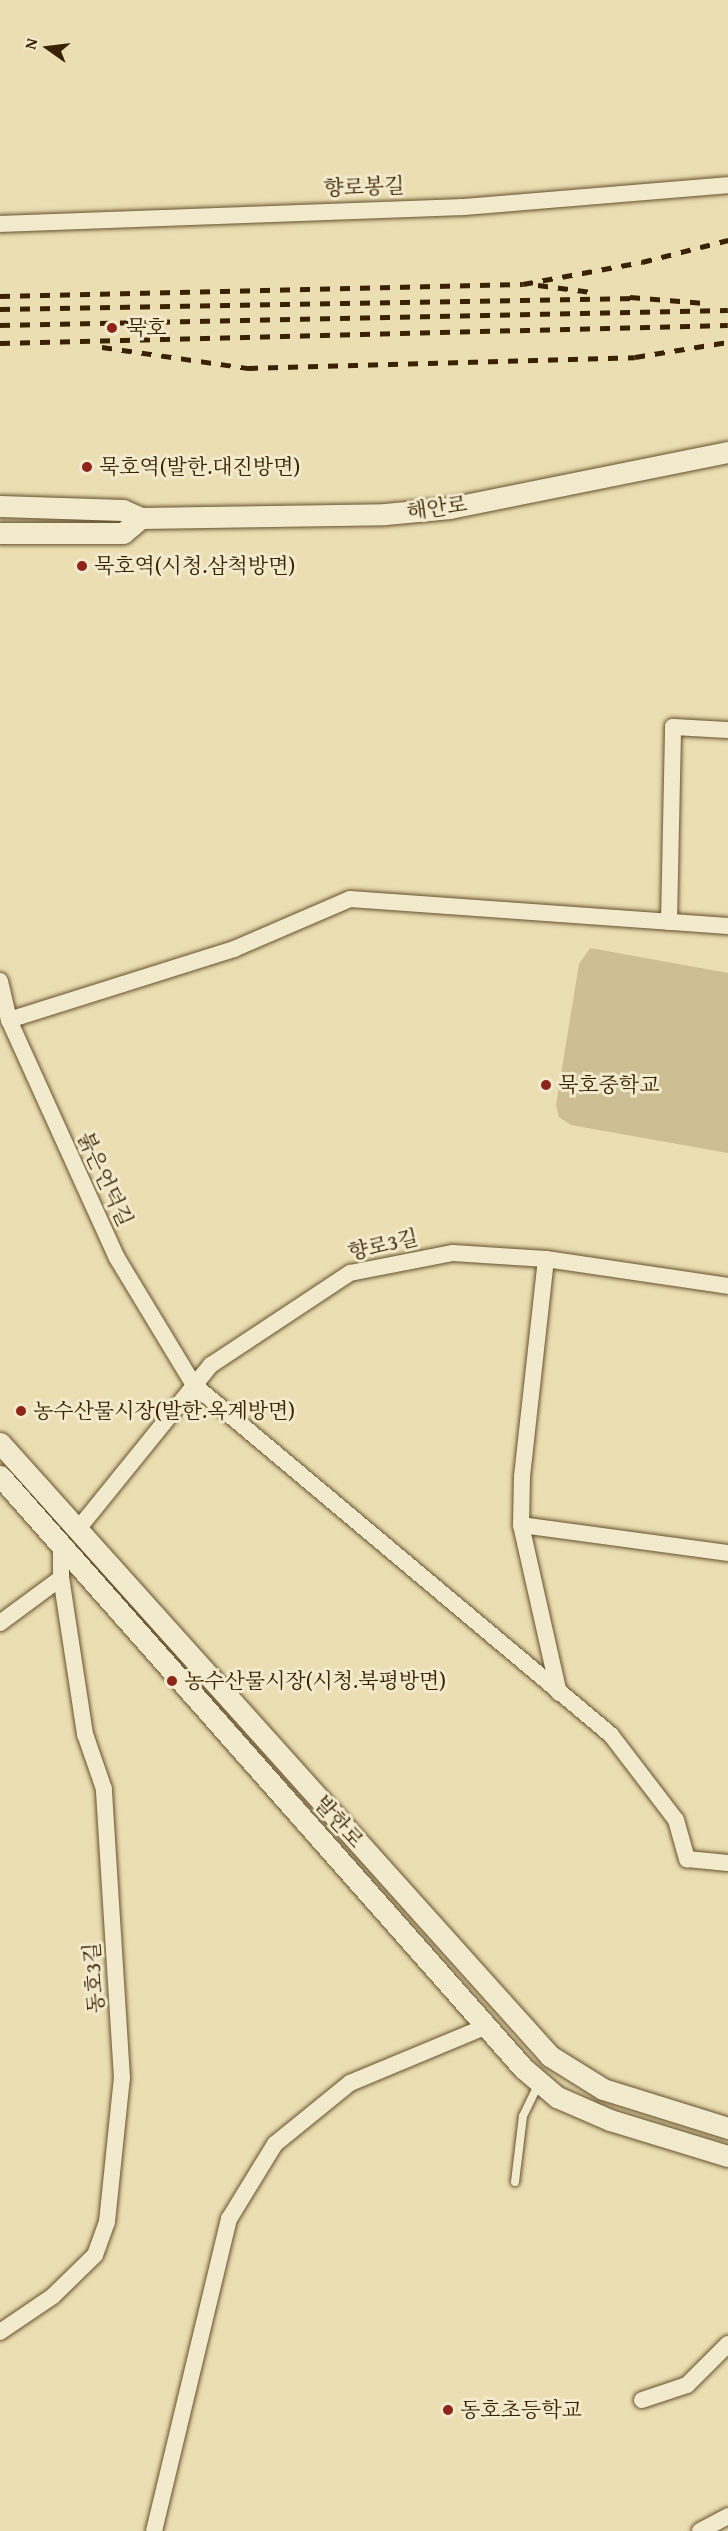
<!DOCTYPE html>
<html>
<head>
<meta charset="utf-8">
<style>
	body { margin:0 }
	#map { position:relative; width:728px; height:2531px; overflow:hidden; background:#ebdeb2; font-family:"Gentium Book Plus","Noto Serif KR",serif }
	div>[style] { position:absolute }
	.green>* { inset:0; background:#cdbe94 }
	.roads { filter:drop-shadow(0 0 2px #66512d) drop-shadow(0 0 2px #66512d) }
	.service>* { height:8px; margin:-4px; padding:0 4px; transform-origin:4px; border-radius:4px; background:#f2eacd }
	.minor>* { height:16px; margin:-8px; padding:0 8px; transform-origin:8px; border-radius:8px; background:#f2eacd }
	.tertiary>* { height:21px; margin:-10.5px; padding:0 10.5px; transform-origin:10.5px; border-radius:10.5px; background:#f2eacd }
	.rail>* { height:4.5px; margin-top:-2.25px; transform-origin:0; background:repeating-linear-gradient(90deg,#3a2201 0 10px,transparent 0 20px) }
	.dots>* { width:16px; height:16px; translate:-50% -50%; box-sizing:border-box; border:3px solid #f2eacd; border-radius:50% }
	span { translate:-50% -50%; white-space:nowrap; text-align:center; line-height:1.15; -webkit-text-stroke:6px #f2eacd; paint-order:stroke }
	.street-label { font-size:21px; color:#3a2201 }
	.poi-label { font-size:21px; color:#3a2201 }
	.left { translate:0 -50%; text-align:left }
	.north { position:absolute; left:18px; top:18px; width:60px; height:60px; -webkit-text-stroke:4px #f2eacd; paint-order:stroke; rotate:284deg; font-size:16px; font-weight:700; line-height:24px; text-align:center; color:#3a2201 }
	.north::after { content:''; display:block; margin:auto; width:21px; height:27px; background:#3a2201; clip-path:polygon(50% 0,100% 100%,50% 72%,0 100%) }
</style>
</head>
<body>
<div id="map">
	<div class="green">
		<div style="clip-path:polygon(590px 948px,728px 973px,728px 1153px,571px 1125px,559px 1117px,556px 1105px,579px 964px)"></div>
	</div>
	<div class="roads">
		<div class="service">
			<div style="left:515px;top:2182px;width:66px;rotate:-83.1deg"></div>
			<div style="left:523px;top:2116px;width:37px;rotate:-64deg"></div>
		</div>
		<div class="minor">
			<div style="left:0;top:224px;width:463px;rotate:-2.1deg"></div>
			<div style="left:463px;top:207px;width:266px;rotate:-4.7deg"></div>
			<div style="left:669px;top:922px;width:195px;rotate:-88.8deg"></div>
			<div style="left:673px;top:727px;width:55px;rotate:3.1deg"></div>
			<div style="left:0;top:981px;width:40px;rotate:77deg"></div>
			<div style="left:9px;top:1020px;width:261px;rotate:65.6deg"></div>
			<div style="left:117px;top:1258px;width:149px;rotate:58.8deg"></div>
			<div style="left:194px;top:1385px;width:544px;rotate:40.01deg"></div>
			<div style="left:611px;top:1735px;width:107px;rotate:52.6deg"></div>
			<div style="left:676px;top:1820px;width:41px;rotate:74.2deg"></div>
			<div style="left:687px;top:1859px;width:41px;rotate:5.6deg"></div>
			<div style="left:9px;top:1020px;width:236px;rotate:-17.5deg"></div>
			<div style="left:234px;top:949px;width:126px;rotate:-23.3deg"></div>
			<div style="left:350px;top:899px;width:379px;rotate:4.1deg"></div>
			<div style="left:546px;top:1259px;width:219px;rotate:96.3deg"></div>
			<div style="left:522px;top:1477px;width:48px;rotate:91.2deg"></div>
			<div style="left:521px;top:1525px;width:172px;rotate:77.3deg"></div>
			<div style="left:521px;top:1525px;width:209px;rotate:7.7deg"></div>
			<div style="left:78px;top:1529px;width:211px;rotate:-51deg"></div>
			<div style="left:211px;top:1365px;width:167px;rotate:-33.5deg"></div>
			<div style="left:350px;top:1273px;width:105px;rotate:-11deg"></div>
			<div style="left:453px;top:1253px;width:93px;rotate:3.7deg"></div>
			<div style="left:546px;top:1259px;width:184px;rotate:8.4deg"></div>
			<div style="left:0;top:1623px;width:76px;rotate:-36.4deg"></div>
			<div style="left:61px;top:1578px;width:33px;rotate:-90deg"></div>
			<div style="left:0;top:2332px;width:64px;rotate:-34.2deg"></div>
			<div style="left:53px;top:2296px;width:59px;rotate:-44.3deg"></div>
			<div style="left:95px;top:2255px;width:35px;rotate:-70deg"></div>
			<div style="left:107px;top:2222px;width:145px;rotate:-84.1deg"></div>
			<div style="left:122px;top:2078px;width:290px;rotate:-93.6deg"></div>
			<div style="left:104px;top:1789px;width:58px;rotate:-109.1deg"></div>
			<div style="left:85px;top:1734px;width:158px;rotate:-98.7deg"></div>
			<div style="left:642px;top:2400px;width:47px;rotate:-18.4deg"></div>
			<div style="left:687px;top:2385px;width:58px;rotate:-45deg"></div>
			<div style="left:154px;top:2531px;width:321px;rotate:-76.5deg"></div>
			<div style="left:229px;top:2219px;width:88px;rotate:-58.5deg"></div>
			<div style="left:275px;top:2144px;width:97px;rotate:-39.1deg"></div>
			<div style="left:350px;top:2083px;width:148px;rotate:-22.6deg"></div>
			<div style="left:700px;top:2531px;width:32px;rotate:-28deg"></div>
		</div>
		<div class="tertiary">
			<div style="left:0;top:506px;width:123px;rotate:1.9deg"></div>
			<div style="left:123px;top:510px;width:20px;rotate:24deg"></div>
			<div style="left:141px;top:518px;width:244px;rotate:-0.9deg"></div>
			<div style="left:385px;top:514px;width:65px;rotate:-5.3deg"></div>
			<div style="left:450px;top:508px;width:284px;rotate:-11.4deg"></div>
			<div style="left:0;top:533px;width:123px"></div>
			<div style="left:123px;top:533px;width:23px;rotate:-40deg"></div>
			<div style="left:0;top:1443px;width:824px;rotate:48.1deg"></div>
			<div style="left:550px;top:2056px;width:62px;rotate:31.9deg"></div>
			<div style="left:603px;top:2089px;width:131px;rotate:17.3deg"></div>
			<div style="left:0;top:1476px;width:790px;rotate:48.54deg"></div>
			<div style="left:523px;top:2068px;width:45px;rotate:40.5deg"></div>
			<div style="left:557px;top:2097px;width:58px;rotate:23.5deg"></div>
			<div style="left:610px;top:2120px;width:123px;rotate:17deg"></div>
		</div>
	</div>
	<div class="rail">
		<div style="left:538px;top:285px;width:54px;rotate:7.4deg"></div>
		<div style="left:0;top:296px;width:523px;rotate:-1.31deg"></div>
		<div style="left:523px;top:284px;width:121px;rotate:-10.5deg"></div>
		<div style="left:642px;top:262px;width:89px;rotate:-14.3deg"></div>
		<div style="left:630px;top:297px;width:75px;rotate:4.6deg"></div>
		<div style="left:0;top:309px;width:638px;rotate:-0.99deg"></div>
		<div style="left:0;top:325px;width:728px;rotate:-1.18deg"></div>
		<div style="left:0;top:343px;width:728px;rotate:-1.42deg"></div>
		<div style="left:102px;top:347px;width:148px;rotate:8.2deg"></div>
		<div style="left:248px;top:368px;width:387px;rotate:-1.6deg"></div>
		<div style="left:635px;top:357px;width:94px;rotate:-9.2deg"></div>
	</div>
	<div class="dots">
		<div style="left:112px;top:328px;background:#8f2418"></div>
		<div style="left:87px;top:467px;background:#8f2418"></div>
		<div style="left:82px;top:566px;background:#8f2418"></div>
		<div style="left:546px;top:1085px;background:#8f2418"></div>
		<div style="left:21px;top:1411px;background:#8f2418"></div>
		<div style="left:172px;top:1681px;background:#8f2418"></div>
		<div style="left:448px;top:2410px;background:#8f2418"></div>
	</div>
	<div class="street-label">
		<span style="left:364px;top:187px;rotate:-2deg">향로봉길</span>
		<span style="left:437px;top:508px;rotate:-8deg">해안로</span>
		<span style="left:105px;top:1179px;rotate:65deg">붉은언덕길</span>
		<span style="left:383px;top:1245px;rotate:-13deg">향로3길</span>
		<span style="left:339px;top:1822px;rotate:48deg">발한로</span>
		<span style="left:94px;top:1978px;rotate:-94deg">동호3길</span>
	</div>
	<div class="poi-label">
		<span class="left" style="left:126px;top:328px">묵호</span>
		<span class="left" style="left:99px;top:467px">묵호역(발한.대진방면)</span>
		<span class="left" style="left:94px;top:566px">묵호역(시청.삼척방면)</span>
		<span class="left" style="left:558px;top:1085px">묵호중학교</span>
		<span class="left" style="left:33px;top:1411px">농수산물시장(발한.옥계방면)</span>
		<span class="left" style="left:184px;top:1681px">농수산물시장(시청.북평방면)</span>
		<span class="left" style="left:460px;top:2410px">동호초등학교</span>
	</div>
	<div class="north">N</div>
</div>
</body>
</html>
